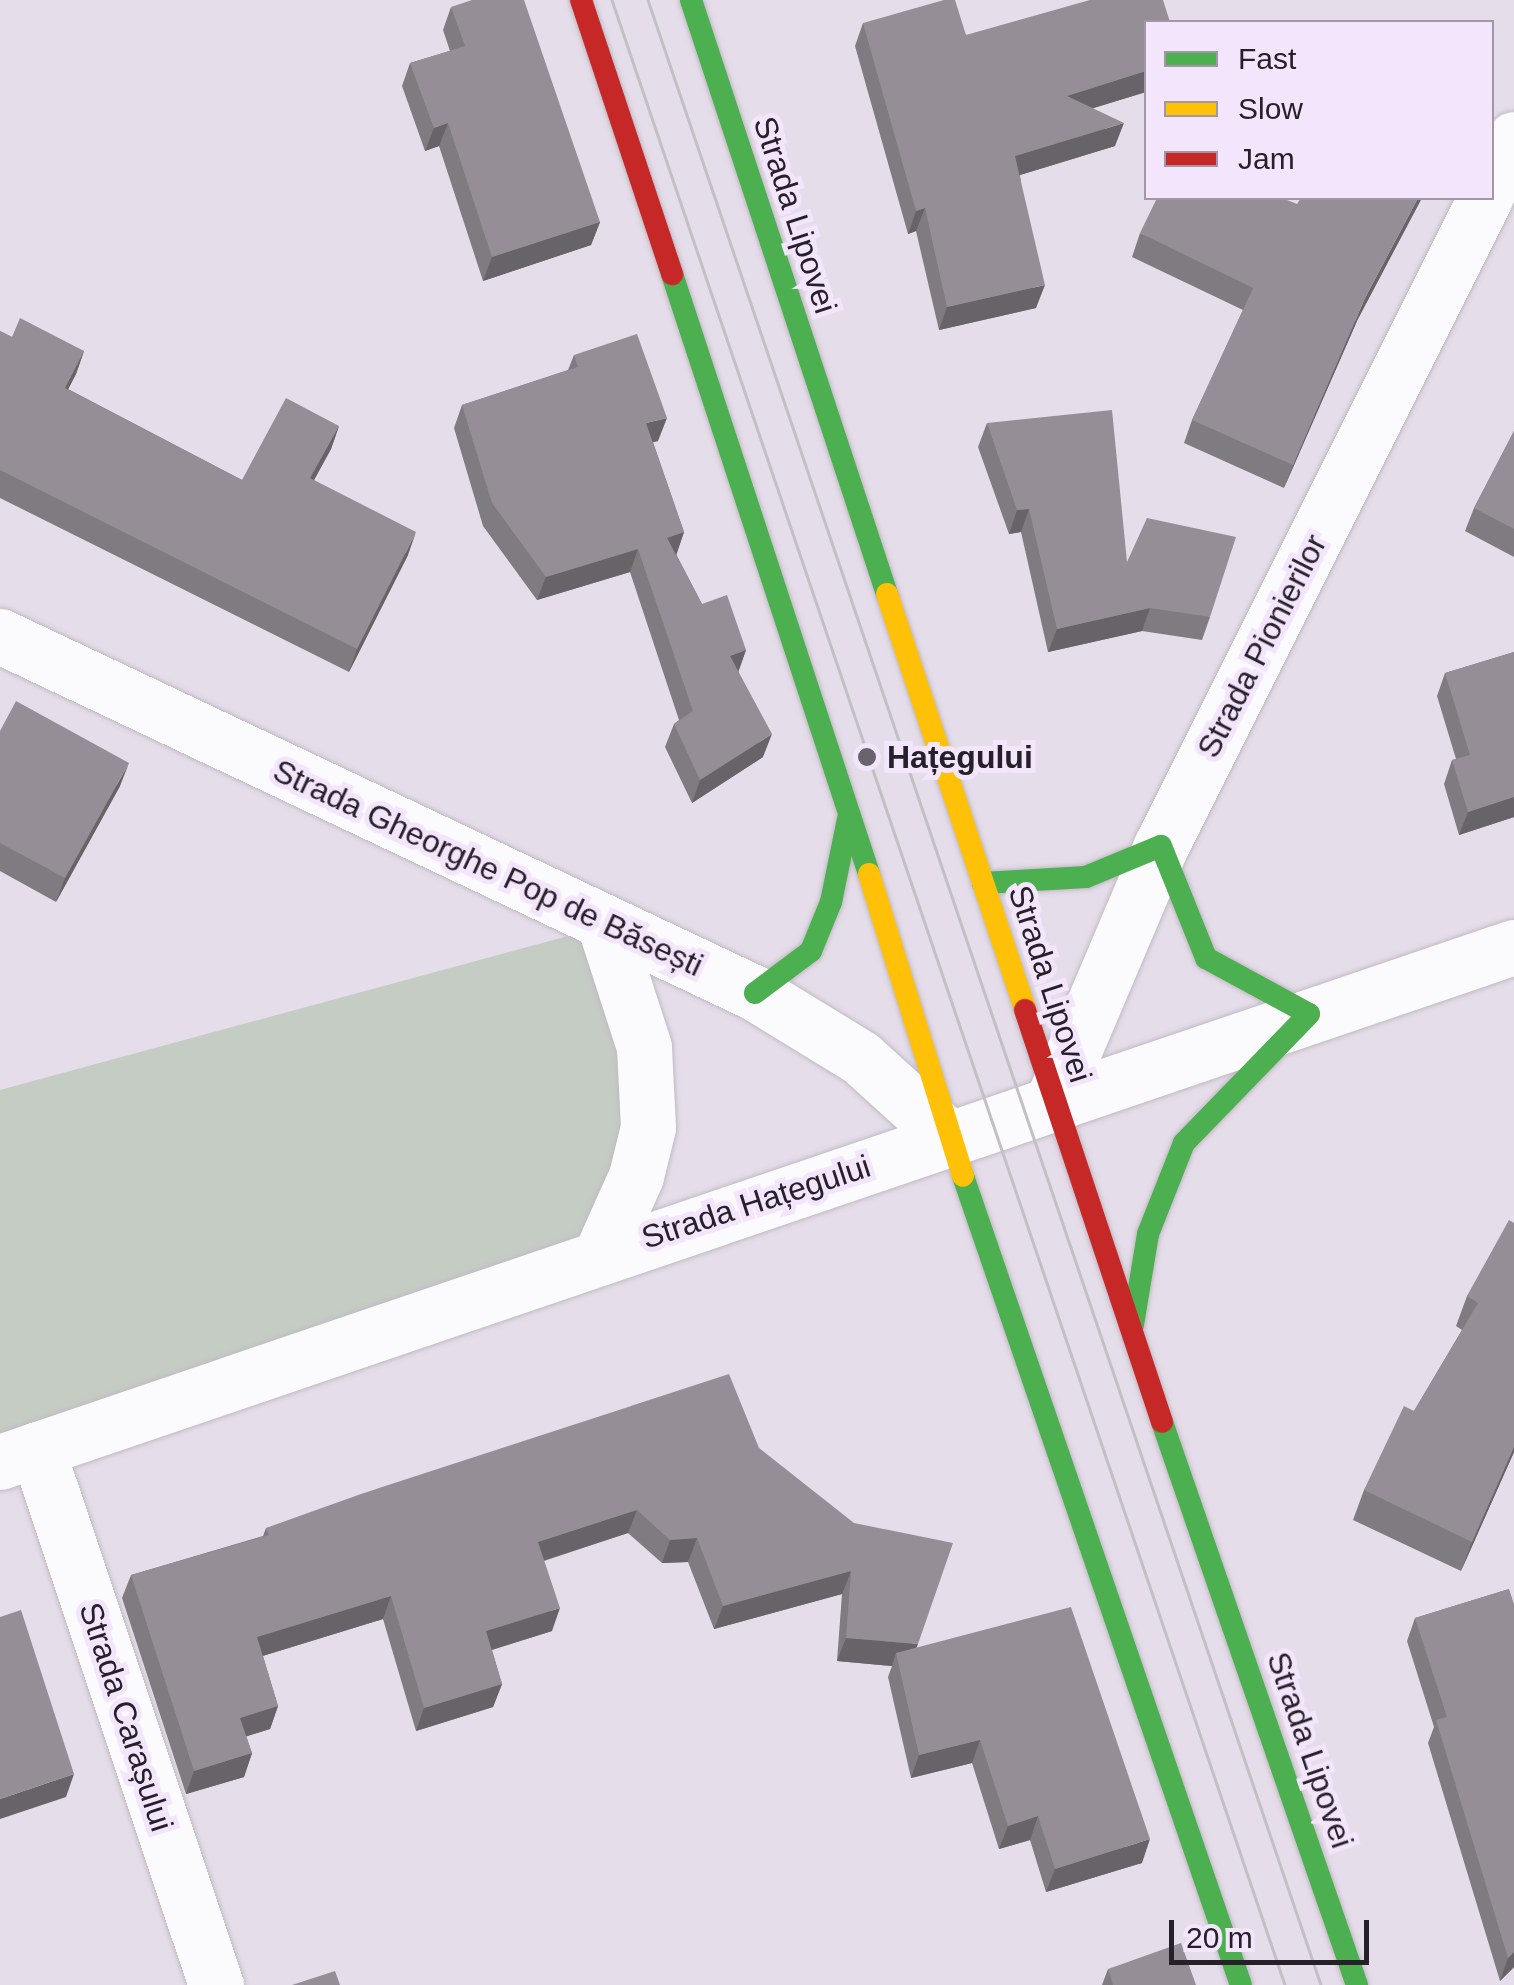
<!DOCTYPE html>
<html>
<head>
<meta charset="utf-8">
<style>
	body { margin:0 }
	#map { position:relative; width:1514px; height:1985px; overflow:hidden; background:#e5dde9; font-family:Arial,sans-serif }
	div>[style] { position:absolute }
	.green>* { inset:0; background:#c5ccc4 }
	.roads { filter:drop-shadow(0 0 2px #c0bac4) drop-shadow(0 0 2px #c0bac4) }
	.street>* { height:55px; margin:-27.5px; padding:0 27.5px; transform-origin:27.5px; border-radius:27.5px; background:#fbfafc }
	.fast>* { height:22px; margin:-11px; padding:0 11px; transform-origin:11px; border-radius:11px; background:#4caf50 }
	.slow>* { height:22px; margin:-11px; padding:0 11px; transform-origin:11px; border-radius:11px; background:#ffc107 }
	.jam>* { height:22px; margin:-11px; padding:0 11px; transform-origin:11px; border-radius:11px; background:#c62828 }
	.tram>* { height:2.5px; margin:-1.25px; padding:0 1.25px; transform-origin:1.25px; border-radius:1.25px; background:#c2c0c3 }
	.wall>* { inset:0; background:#807a81 }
	.shaded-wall>* { inset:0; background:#686369 }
	.building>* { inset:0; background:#958e96 }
	.dots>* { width:28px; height:28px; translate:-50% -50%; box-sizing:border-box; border:5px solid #f3e5fb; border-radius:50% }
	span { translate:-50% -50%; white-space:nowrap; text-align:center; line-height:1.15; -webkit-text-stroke:10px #f3e5fb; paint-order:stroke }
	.street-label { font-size:32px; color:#262129 }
	.poi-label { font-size:32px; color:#262129; font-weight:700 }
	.left { translate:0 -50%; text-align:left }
	.legend { position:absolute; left:1144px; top:20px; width:350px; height:180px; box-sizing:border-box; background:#f3e5fb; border:2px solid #a197a7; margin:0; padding:12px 18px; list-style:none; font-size:30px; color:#262129 }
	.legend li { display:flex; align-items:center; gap:20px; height:50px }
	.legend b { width:50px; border:2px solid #a197a7 }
	.scale { position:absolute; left:1169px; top:1920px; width:200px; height:45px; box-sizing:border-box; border:5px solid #262129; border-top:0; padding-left:12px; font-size:30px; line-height:35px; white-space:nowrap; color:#262129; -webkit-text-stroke:8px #f3e5fb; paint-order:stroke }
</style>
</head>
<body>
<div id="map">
	<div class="green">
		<div style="clip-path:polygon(605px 926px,644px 1047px,602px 1252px,0 1461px,0 1090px)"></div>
	</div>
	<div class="roads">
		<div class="street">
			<div style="left:1492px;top:185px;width:51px;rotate:-64.4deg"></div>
			<div style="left:0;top:636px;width:835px;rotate:25.31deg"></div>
			<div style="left:755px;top:993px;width:124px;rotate:31.5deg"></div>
			<div style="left:861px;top:1058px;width:120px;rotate:42.3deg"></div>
			<div style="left:1053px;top:1100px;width:276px;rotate:-67deg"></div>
			<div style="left:1161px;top:846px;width:724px;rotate:-63.43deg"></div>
			<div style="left:602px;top:1252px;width:83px;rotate:-65.9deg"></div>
			<div style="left:636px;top:1176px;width:50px;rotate:-76.2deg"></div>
			<div style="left:648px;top:1127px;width:80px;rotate:-92.9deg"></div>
			<div style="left:644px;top:1047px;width:127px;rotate:-107.9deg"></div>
			<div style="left:37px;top:1449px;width:565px;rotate:71.53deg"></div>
			<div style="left:0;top:1462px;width:1599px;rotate:-18.79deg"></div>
		</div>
		<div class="fast">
			<div style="left:691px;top:0;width:626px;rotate:71.74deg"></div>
			<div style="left:672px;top:274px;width:632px;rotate:71.82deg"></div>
			<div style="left:983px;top:883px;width:103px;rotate:-3.3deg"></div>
			<div style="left:1086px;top:877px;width:81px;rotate:-22.5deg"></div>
			<div style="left:1161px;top:846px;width:121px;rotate:68.1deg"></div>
			<div style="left:1206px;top:958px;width:117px;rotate:28.5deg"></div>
			<div style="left:1309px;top:1014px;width:180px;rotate:134.1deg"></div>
			<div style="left:1184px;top:1143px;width:98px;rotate:111.6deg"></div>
			<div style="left:1148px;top:1234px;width:92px;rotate:99.4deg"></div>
			<div style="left:755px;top:993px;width:70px;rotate:-36.9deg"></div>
			<div style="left:811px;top:951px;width:53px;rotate:-67.8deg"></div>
			<div style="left:831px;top:902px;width:85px;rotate:-78.4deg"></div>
			<div style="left:963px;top:1176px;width:855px;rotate:71.04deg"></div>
			<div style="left:1162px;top:1422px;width:596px;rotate:70.9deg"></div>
		</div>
		<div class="slow">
			<div style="left:887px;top:594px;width:438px;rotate:71.6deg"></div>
			<div style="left:869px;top:874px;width:316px;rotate:72.7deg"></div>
		</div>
		<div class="jam">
			<div style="left:581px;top:0;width:289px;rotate:71.6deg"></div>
			<div style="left:1025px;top:1010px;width:434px;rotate:71.6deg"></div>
		</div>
	</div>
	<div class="tram">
		<div style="left:612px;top:0;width:2096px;rotate:71.27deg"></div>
		<div style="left:648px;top:0;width:2096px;rotate:71.27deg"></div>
	</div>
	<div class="wall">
		<div style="clip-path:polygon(451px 7px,600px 222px,591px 245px,483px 281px,439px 146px,425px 151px,402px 86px,410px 63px,450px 51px,443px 30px)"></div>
		<div style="clip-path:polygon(1146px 22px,1146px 92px,1093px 108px,1115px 146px,1020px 175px,1036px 308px,939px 330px,916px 231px,908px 234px,855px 46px,863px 23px,966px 35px)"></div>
		<div style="clip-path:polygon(1140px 233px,1357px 321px,1284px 488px,1184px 443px,1192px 420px,1243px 310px,1132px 257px)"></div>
		<div style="clip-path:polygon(0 331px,12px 337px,84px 351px,76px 374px,68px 389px,242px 480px,339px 426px,331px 449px,314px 480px,408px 555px,349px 672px,0 498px)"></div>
		<div style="clip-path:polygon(574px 355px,658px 441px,653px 442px,684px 532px,676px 554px,702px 604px,746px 650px,738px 671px,763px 757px,692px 803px,665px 747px,674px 724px,679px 720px,630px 572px,537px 600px,483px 526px,454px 428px,462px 405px,568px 370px)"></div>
		<div style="clip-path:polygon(987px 423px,1127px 562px,1210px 617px,1202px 640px,1142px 631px,1048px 652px,1021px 532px,1009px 534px,978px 447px)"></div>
		<div style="clip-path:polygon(1514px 431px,1514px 557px,1465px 531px,1474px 508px)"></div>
		<div style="clip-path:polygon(1514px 652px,1514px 817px,1459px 835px,1444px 784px,1452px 760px,1456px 759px,1437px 696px,1445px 673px)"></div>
		<div style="clip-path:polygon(0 731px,120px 786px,56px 902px,0 871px)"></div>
		<div style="clip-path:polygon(1514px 1223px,1514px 1452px,1461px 1571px,1353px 1520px,1364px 1490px,1414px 1411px,1462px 1330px,1456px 1326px,1467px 1296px)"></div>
		<div style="clip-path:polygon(759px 1448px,916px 1648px,1142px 1863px,1046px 1892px,1030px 1840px,999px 1849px,972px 1763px,911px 1778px,888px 1677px,892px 1666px,837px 1661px,842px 1594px,714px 1629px,688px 1562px,662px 1563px,628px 1533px,544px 1561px,552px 1631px,492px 1650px,502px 1684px,493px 1707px,416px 1731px,383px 1619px,263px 1656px,278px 1706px,270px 1729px,246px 1736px,252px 1753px,244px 1777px,186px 1794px,122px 1598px,131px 1575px,263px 1536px,266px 1528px)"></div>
		<div style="clip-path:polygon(1509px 1589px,1514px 1967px,1500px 1981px,1428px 1743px,1434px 1727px,1407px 1641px,1415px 1618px)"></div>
		<div style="clip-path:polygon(1108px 1969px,1196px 1985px,1102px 1985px)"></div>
	</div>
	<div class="shaded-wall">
		<div style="clip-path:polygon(1146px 71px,1146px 92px,1058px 119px,1067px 96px)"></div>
		<div style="clip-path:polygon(448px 123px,439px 146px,425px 151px,434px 128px)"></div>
		<div style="clip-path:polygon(1124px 123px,1115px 146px,1007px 179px,1015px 156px)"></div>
		<div style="clip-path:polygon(1418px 198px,1422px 198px,1357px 321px,1284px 488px,1293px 465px,1365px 298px)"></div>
		<div style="clip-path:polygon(925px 208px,916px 231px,908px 234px,916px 211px)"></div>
		<div style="clip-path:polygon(600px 222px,591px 245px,483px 281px,492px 257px)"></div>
		<div style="clip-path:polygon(1045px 285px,1036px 308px,939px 330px,947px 307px)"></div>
		<div style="clip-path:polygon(84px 351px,76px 374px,57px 411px,65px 388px)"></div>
		<div style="clip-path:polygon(667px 418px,658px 441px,638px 446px,646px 423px)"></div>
		<div style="clip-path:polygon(339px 426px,331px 449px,302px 502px,310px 478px)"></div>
		<div style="clip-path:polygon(1029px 509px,1021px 532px,1009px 534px,1017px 510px)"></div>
		<div style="clip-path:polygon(416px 532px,408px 555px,349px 672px,357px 649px)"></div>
		<div style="clip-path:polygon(684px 532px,676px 556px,667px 538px)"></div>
		<div style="clip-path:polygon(638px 549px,630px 572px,537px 600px,546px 577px)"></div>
		<div style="clip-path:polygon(1150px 608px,1142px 631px,1048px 652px,1057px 629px)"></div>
		<div style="clip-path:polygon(746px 650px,738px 673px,730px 656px)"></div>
		<div style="clip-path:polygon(772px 734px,763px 757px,692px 803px,700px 780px)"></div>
		<div style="clip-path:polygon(129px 763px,120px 786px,56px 902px,65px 878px)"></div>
		<div style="clip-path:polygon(1514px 797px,1514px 817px,1459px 835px,1468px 812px)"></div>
		<div style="clip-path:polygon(1514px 1447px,1514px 1452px,1461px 1571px,1472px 1542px)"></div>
		<div style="clip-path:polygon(637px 1510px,628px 1533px,529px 1565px,538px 1542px)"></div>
		<div style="clip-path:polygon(697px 1538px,688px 1562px,662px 1563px,670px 1540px)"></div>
		<div style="clip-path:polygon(851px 1571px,842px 1594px,714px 1629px,723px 1606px)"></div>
		<div style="clip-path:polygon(391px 1596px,383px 1619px,249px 1660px,257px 1637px)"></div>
		<div style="clip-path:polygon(560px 1608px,552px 1631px,478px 1654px,486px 1631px)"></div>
		<div style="clip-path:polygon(846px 1638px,918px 1644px,909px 1667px,896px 1653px,892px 1666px,837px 1661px)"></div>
		<div style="clip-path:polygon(502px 1684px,493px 1707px,416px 1731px,424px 1708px)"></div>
		<div style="clip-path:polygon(278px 1706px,270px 1729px,232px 1741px,240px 1718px)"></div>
		<div style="clip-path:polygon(980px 1740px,972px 1763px,911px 1778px,919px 1755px)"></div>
		<div style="clip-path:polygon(252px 1753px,244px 1777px,186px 1794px,194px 1771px)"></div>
		<div style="clip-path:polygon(74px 1774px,66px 1797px,0 1819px,0 1799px)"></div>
		<div style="clip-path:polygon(1038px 1816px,1030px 1840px,999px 1849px,1008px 1826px)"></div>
		<div style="clip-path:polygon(1150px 1839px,1142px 1863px,1046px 1892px,1055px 1869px)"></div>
		<div style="clip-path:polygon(1514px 1952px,1514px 1967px,1500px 1981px,1508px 1958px)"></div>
	</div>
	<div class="building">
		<div style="clip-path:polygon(472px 0,524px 0,600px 222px,492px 257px,448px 123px,434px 128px,410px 63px,465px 46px,451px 7px)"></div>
		<div style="clip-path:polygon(944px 0,955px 0,966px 35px,1090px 0,1163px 0,1170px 22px,1146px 22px,1146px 71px,1067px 96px,1124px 123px,1015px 156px,1045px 285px,947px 307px,925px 208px,916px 211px,863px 23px)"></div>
		<div style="clip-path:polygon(1157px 198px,1282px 198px,1297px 204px,1301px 198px,1418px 198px,1365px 298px,1293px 465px,1192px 420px,1253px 288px,1140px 233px)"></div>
		<div style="clip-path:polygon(20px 318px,84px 351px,65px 388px,242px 480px,286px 398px,339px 426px,310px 478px,416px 532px,357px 649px,0 470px,0 331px,12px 337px)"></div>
		<div style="clip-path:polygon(637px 334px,667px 418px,646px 423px,684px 532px,667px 538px,702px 604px,727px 595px,746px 650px,730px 656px,772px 734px,700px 780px,674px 724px,693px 711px,638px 549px,546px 577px,492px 503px,462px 405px,578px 367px,574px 355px)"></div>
		<div style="clip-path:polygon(1112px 410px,1127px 562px,1147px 518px,1236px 537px,1210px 617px,1150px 608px,1057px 629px,1029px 509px,1017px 510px,987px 423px)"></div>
		<div style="clip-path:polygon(1514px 431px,1514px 529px,1474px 508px)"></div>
		<div style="clip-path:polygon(1514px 652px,1514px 797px,1468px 812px,1452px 760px,1470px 755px,1445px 673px)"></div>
		<div style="clip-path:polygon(16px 701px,129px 763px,65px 878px,0 843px,0 731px)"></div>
		<div style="clip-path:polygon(1509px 1220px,1514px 1223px,1514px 1447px,1472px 1542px,1364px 1490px,1404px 1406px,1414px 1411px,1478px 1303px,1467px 1296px)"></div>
		<div style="clip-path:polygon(729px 1374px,759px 1448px,854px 1523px,953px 1543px,918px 1644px,846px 1638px,851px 1571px,723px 1606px,697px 1538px,670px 1540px,637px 1510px,538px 1542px,560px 1608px,486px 1631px,502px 1684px,424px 1708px,391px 1596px,257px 1637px,278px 1706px,240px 1718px,252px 1753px,194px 1771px,131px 1575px,269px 1535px,266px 1528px,361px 1494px)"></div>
		<div style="clip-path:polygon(1509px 1589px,1514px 1604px,1514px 1952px,1508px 1958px,1436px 1720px,1447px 1717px,1415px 1618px)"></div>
		<div style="clip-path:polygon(1071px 1607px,1150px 1839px,1055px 1869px,1038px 1816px,1008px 1826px,980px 1740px,919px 1755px,896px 1653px)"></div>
		<div style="clip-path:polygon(21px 1610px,74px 1774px,0 1799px,0 1617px)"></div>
		<div style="clip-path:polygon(1181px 1943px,1196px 1985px,1113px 1985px,1108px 1969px)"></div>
		<div style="clip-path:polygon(335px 1971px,340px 1985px,292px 1985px)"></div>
	</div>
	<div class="dots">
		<div style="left:867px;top:757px;background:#69636c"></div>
	</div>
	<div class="street-label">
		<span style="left:795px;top:215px;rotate:72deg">Strada Lipovei</span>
		<span style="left:1262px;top:646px;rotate:-63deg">Strada Pionierilor</span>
		<span style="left:488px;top:868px;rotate:25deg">Strada Gheorghe Pop de Băsești</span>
		<span style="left:1050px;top:984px;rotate:72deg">Strada Lipovei</span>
		<span style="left:756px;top:1202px;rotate:-18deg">Strada Hațegului</span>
		<span style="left:126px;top:1717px;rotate:72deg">Strada Carașului</span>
		<span style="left:1310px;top:1750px;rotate:71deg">Strada Lipovei</span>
	</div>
	<div class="poi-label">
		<span class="left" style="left:887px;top:757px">Hațegului</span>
	</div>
	<ul class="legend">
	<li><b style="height:12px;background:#4caf50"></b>Fast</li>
	<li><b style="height:12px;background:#ffc107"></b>Slow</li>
	<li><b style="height:12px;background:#c62828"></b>Jam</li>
	</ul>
	<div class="scale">20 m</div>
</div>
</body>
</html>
